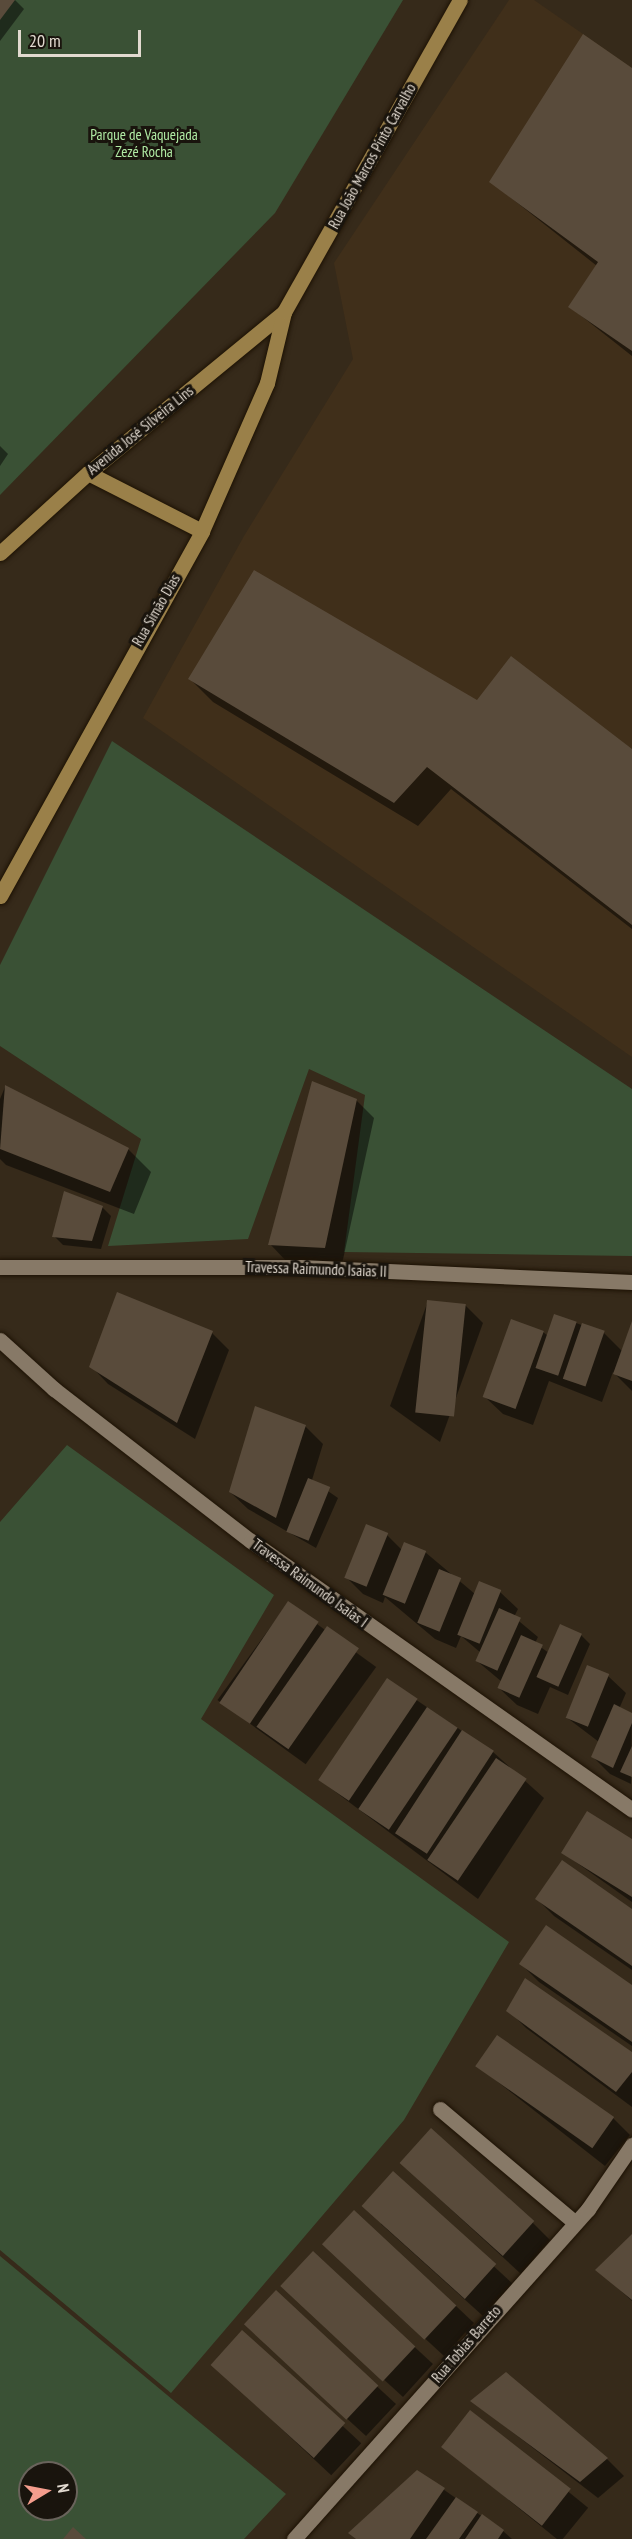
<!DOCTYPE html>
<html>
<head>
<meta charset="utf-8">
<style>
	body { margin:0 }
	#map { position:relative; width:632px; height:2539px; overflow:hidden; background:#362a1a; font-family:"PT Sans Narrow",sans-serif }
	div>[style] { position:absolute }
	.built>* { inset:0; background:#402f1a }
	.green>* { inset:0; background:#3a5135 }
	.shadow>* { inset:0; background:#0007; transform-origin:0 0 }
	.building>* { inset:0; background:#594b3b; transform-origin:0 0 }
	.roads { filter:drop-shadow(0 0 2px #1d1204) drop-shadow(0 0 2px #1d1204) }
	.street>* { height:15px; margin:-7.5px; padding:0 7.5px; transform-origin:7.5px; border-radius:7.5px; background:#877967 }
	.secondary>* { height:15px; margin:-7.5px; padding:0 7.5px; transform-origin:7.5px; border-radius:7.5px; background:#9a8049 }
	span { translate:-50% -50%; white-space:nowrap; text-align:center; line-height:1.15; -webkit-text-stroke:6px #19140d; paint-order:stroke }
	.park-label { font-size:15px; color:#b0eba4 }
	.street-label { font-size:15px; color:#e2dad0 }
	.north { position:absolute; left:18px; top:2461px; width:60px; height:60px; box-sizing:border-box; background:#19140d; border:2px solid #69635b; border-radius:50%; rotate:80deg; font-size:16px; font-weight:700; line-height:24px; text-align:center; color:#e2dad0 }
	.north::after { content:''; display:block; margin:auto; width:21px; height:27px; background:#f59d8d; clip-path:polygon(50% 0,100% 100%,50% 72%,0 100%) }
	.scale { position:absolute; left:18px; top:30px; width:123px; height:27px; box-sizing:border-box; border:3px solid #e2dad0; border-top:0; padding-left:8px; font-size:18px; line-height:21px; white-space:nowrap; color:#e2dad0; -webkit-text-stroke:4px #19140d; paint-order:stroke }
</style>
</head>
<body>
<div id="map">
	<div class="built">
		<div style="clip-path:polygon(509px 0,534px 0,632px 68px,632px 1057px,143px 718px,244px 536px,353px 359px,334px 263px)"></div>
	</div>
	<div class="green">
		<div style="clip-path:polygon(0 0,403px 0,275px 213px,0 495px)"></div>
		<div style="clip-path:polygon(112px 741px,632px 1089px,632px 1256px,344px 1252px,365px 1095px,309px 1069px,248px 1239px,108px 1246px,141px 1139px,0 1046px,0 965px)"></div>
		<div style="clip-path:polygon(67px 1445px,274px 1595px,201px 1719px,509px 1942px,404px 2120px,171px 2393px,0 2250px,0 1522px)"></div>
		<div style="clip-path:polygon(evenodd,0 2256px,286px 2494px,244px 2539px,0 2539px,0 2256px,30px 2473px,66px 2473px,66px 2509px,30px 2509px,30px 2473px)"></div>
	</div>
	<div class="shadow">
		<div style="clip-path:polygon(0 0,15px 0,24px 9px,0 41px)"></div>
		<div style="clip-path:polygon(632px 70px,632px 356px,570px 307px,597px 266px,491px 182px)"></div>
		<div style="clip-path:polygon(0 446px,8px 454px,0 466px)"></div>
		<div style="clip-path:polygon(190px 679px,632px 751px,632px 929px,451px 789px,418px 826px,213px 702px)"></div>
		<div style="clip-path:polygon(5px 1087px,128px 1149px,151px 1172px,134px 1214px,6px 1165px,0 1159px,0 1099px)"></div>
		<div style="clip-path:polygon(356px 1100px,374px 1118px,342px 1264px,287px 1262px,270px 1244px)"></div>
		<div style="clip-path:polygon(102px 1207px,111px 1216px,101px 1249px,63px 1245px,54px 1236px)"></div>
		<div style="clip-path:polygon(428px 1301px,466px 1306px,483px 1323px,440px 1442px,390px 1406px)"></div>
		<div style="clip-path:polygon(576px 1323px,604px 1333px,622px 1351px,632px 1324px,632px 1391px,613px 1372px,602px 1402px,549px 1381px,533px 1425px,503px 1414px,485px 1397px,543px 1332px,548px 1336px)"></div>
		<div style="clip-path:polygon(212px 1333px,229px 1350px,195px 1439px,108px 1384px,91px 1366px)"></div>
		<div style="clip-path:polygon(305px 1426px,323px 1444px,312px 1480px,338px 1498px,316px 1548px,248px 1509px,230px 1492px)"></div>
		<div style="clip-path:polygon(387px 1535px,402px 1550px,425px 1552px,475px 1594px,500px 1592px,518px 1609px,514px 1617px,538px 1637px,535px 1643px,549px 1653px,581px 1635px,590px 1644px,568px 1695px,550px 1687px,538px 1714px,517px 1705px,499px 1688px,502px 1682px,477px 1661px,481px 1653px,461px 1636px,456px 1648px,435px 1639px,385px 1597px,383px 1603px,363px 1594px,345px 1576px)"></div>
		<div style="left:288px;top:1603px;width:109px;height:120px;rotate:36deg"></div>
		<div style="clip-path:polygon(588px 1667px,608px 1676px,626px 1693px,619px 1709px,632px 1715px,631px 1784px,610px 1774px,593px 1757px,599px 1742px,566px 1717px)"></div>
		<div style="clip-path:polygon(387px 1680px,493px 1752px,544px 1798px,478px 1899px,321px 1781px)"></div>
		<div style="clip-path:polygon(632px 1841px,632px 1902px,563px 1853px)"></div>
		<div style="clip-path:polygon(537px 1899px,632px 1911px,632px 1970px,554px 1916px)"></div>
		<div style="clip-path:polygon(521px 1964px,632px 1987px,632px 2046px,539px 1982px)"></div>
		<div style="clip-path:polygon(508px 2010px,632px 2054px,632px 2107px,526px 2028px)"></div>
		<div style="clip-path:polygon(480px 2068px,613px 2118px,630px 2135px,605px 2166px)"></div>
		<div style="clip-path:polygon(393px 2173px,513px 2284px,483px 2316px,381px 2224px)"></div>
		<div style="clip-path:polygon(419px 2180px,533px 2223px,550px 2240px,521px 2274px)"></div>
		<div style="clip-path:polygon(632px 2238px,632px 2301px,598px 2270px)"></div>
		<div style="clip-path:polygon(313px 2253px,433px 2364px,403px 2397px,301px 2304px)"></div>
		<div style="clip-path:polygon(342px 2262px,456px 2306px,474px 2323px,444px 2356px)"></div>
		<div style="clip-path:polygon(276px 2293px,396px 2404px,366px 2436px,264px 2343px)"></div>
		<div style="left:242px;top:2332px;width:163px;height:44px;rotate:43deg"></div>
		<div style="clip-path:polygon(472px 2401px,607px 2459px,624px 2476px,598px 2498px)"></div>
		<div style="left:470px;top:2412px;width:152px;height:44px;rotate:39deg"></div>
		<div style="clip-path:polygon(417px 2471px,503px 2531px,512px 2539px,356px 2539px)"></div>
	</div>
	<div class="building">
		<div style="clip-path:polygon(0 0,15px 0,0 20px)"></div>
		<div style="clip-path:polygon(583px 34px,632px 68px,632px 351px,568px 307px,598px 262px,489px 182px)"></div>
		<div style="clip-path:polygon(254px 570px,477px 700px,511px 656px,632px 749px,632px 925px,427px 767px,394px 803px,188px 679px)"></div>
		<div style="clip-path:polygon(312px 1081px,357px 1099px,325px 1248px,268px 1245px)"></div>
		<div style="clip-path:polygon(5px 1085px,129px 1148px,110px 1192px,0 1149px)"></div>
		<div style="clip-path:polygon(64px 1191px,103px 1206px,92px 1241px,52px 1237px)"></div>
		<div style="clip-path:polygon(117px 1292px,213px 1331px,177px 1423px,89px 1367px)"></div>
		<div style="left:427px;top:1300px;width:39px;height:113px;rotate:6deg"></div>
		<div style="left:554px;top:1314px;width:24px;height:57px;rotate:19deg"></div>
		<div style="left:511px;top:1319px;width:35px;height:83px;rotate:20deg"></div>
		<div style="clip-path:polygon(632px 1321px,632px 1381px,613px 1374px)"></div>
		<div style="left:582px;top:1323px;width:24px;height:59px;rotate:19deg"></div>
		<div style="clip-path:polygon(255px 1406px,306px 1425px,276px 1518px,229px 1492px)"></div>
		<div style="left:308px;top:1478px;width:24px;height:58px;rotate:22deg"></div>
		<div style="left:366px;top:1524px;width:24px;height:58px;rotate:22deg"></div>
		<div style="left:404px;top:1542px;width:24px;height:57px;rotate:22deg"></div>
		<div style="left:439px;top:1569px;width:24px;height:58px;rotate:22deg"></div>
		<div style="left:479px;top:1581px;width:24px;height:58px;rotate:22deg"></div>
		<div style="left:288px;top:1601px;width:37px;height:123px;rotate:34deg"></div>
		<div style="left:499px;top:1608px;width:24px;height:58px;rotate:24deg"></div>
		<div style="left:560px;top:1624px;width:24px;height:58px;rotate:24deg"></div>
		<div style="left:327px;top:1626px;width:39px;height:123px;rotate:35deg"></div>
		<div style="left:521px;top:1635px;width:24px;height:58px;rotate:24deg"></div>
		<div style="left:587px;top:1665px;width:24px;height:57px;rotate:22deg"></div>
		<div style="left:387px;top:1678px;width:37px;height:123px;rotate:34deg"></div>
		<div style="clip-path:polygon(614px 1704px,632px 1713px,632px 1723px,613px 1768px,591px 1757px)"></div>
		<div style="left:427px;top:1707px;width:37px;height:123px;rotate:34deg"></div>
		<div style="left:462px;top:1730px;width:38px;height:123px;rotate:33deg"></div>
		<div style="clip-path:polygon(632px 1746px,632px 1777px,620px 1772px)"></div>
		<div style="left:496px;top:1758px;width:37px;height:123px;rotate:34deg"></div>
		<div style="clip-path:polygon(587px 1811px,632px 1839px,632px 1897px,561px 1853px)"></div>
		<div style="clip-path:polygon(562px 1860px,632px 1909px,632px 1966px,535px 1899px)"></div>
		<div style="clip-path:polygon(546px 1925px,632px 1985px,632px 2042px,519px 1964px)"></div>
		<div style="clip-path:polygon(525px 1978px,632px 2052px,632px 2072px,616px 2092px,506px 2011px)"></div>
		<div style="left:497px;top:2035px;width:143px;height:38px;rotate:35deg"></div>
		<div style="left:431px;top:2128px;width:139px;height:47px;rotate:42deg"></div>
		<div style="left:393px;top:2171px;width:139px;height:47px;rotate:42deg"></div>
		<div style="left:354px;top:2210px;width:140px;height:47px;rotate:43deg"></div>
		<div style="clip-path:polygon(632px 2234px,632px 2300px,595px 2270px)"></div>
		<div style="left:313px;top:2251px;width:140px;height:48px;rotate:43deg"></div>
		<div style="left:276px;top:2290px;width:140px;height:47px;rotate:43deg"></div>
		<div style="left:242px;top:2330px;width:139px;height:47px;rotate:42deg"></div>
		<div style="clip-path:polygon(506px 2372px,608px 2458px,580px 2482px,470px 2401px)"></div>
		<div style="left:470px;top:2410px;width:128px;height:47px;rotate:38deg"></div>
		<div style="clip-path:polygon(417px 2470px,445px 2488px,410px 2539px,356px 2539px,348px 2533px)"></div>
		<div style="clip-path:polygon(456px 2497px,478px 2512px,459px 2539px,426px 2539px)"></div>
		<div style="clip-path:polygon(482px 2514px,504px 2530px,498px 2539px,465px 2539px)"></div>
		<div style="clip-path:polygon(73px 2527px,86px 2539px,63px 2539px)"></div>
	</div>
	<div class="roads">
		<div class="street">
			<div style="left:0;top:1267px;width:300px"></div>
			<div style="left:300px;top:1267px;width:332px;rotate:2.6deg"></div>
			<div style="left:0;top:1340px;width:73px;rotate:42.2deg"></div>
			<div style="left:54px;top:1389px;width:249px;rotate:37.7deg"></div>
			<div style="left:251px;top:1541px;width:466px;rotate:35.2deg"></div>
			<div style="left:440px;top:2109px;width:175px;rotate:40.1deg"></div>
			<div style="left:294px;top:2539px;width:442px;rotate:-48.3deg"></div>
			<div style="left:588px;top:2209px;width:78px;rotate:-55.5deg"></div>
		</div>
		<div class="secondary">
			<div style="left:88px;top:473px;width:128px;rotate:27deg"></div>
			<div style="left:0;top:553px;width:119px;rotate:-42.3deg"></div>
			<div style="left:88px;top:473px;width:254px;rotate:-39.4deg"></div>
			<div style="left:0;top:896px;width:417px;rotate:-61deg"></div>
			<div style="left:202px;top:531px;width:162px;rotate:-66.3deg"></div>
			<div style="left:267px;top:383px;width:73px;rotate:-76.5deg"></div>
			<div style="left:284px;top:312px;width:358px;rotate:-60.6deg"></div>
		</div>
	</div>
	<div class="park-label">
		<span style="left:144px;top:143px">Parque de Vaquejada<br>Zezé Rocha</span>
	</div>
	<div class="street-label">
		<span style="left:372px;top:156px;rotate:-61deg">Rua João Marcos Pinto Carvalho</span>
		<span style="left:140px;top:430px;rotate:-39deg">Avenida José Silveira Lins</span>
		<span style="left:156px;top:610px;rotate:-60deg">Rua Simão Dias</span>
		<span style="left:316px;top:1269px;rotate:2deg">Travessa Raimundo Isaias II</span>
		<span style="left:310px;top:1583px;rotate:36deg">Travessa Raimundo Isaias I</span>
		<span style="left:466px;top:2344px;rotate:-49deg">Rua Tobias Barreto</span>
	</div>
	<div class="north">N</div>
	<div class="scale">20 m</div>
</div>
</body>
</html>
